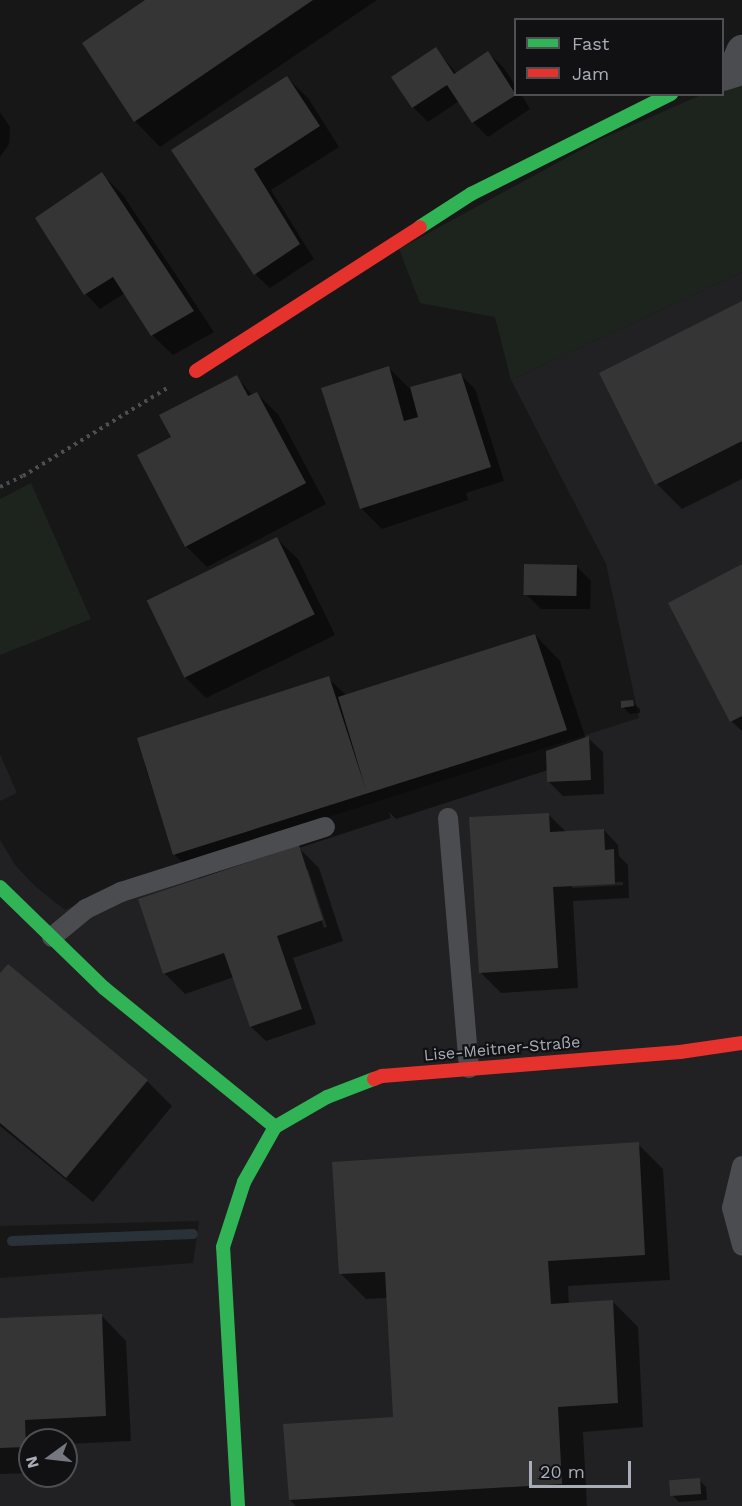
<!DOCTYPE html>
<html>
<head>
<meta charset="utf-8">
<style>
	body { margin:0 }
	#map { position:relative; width:742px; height:1506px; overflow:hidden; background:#171717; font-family:"Work Sans",sans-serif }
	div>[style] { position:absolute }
	.built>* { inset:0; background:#212123 }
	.green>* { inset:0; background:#1d241e }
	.shadow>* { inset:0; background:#0007 }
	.stream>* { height:10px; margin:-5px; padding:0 5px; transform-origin:5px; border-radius:5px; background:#2a3239 }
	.building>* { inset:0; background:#353536; transform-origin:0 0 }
	.path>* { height:4px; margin-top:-2px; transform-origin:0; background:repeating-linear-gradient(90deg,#4d4e52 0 3px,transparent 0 7.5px) }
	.lane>* { height:20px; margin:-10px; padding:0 10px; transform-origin:10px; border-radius:10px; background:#4b4c50 }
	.street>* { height:33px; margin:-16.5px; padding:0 16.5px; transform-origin:16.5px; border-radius:16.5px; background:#4b4c50 }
	.fast>* { height:14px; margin:-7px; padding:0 7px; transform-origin:7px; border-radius:7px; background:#30b455 }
	.jam>* { height:14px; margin:-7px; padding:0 7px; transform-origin:7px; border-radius:7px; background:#e5322d }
	span { translate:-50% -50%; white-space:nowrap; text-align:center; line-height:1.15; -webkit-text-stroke:4.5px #111113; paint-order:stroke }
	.street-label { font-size:16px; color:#a8adb8 }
	.legend { position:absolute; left:514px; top:18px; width:210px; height:78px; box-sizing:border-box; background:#111113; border:2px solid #4d4f55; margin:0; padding:8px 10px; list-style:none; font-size:18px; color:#a8adb8 }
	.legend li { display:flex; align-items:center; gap:12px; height:30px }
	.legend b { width:30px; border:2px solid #4d4f55 }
	.north { position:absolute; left:18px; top:1428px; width:60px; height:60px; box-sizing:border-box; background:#111113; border:2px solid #4d4f55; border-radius:50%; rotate:255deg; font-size:16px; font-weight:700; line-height:24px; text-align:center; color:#a8adb8 }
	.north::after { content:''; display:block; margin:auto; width:21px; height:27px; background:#757880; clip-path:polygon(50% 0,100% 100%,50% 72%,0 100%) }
	.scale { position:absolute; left:529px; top:1461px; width:102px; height:27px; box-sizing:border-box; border:3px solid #a8adb8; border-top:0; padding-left:8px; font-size:18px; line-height:21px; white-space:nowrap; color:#a8adb8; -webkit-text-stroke:4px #111113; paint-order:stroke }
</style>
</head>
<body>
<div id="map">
	<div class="built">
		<div style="clip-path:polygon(evenodd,742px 272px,742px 1506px,0 1506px,0 1278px,193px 1263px,199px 1221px,0 1226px,0 840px,15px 865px,36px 887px,65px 910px,115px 885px,639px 718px,606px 564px,511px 380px,742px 272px,30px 1440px,66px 1440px,66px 1476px,30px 1476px,30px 1440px)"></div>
		<div style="clip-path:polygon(0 754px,17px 793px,0 801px)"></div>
	</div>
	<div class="green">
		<div style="clip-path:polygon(742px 76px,742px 272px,511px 380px,495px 317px,420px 303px,399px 249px,601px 139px,701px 95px,722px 94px,723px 85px)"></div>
		<div style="clip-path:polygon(31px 483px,91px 619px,0 655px,0 499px)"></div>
	</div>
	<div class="shadow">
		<div style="clip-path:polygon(148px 0,377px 0,160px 147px,135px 121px,84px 43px)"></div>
		<div style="clip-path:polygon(436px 49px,457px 74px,488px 53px,503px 67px,516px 86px,516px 94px,521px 94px,530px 109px,488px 137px,473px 122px,459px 101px,428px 122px,413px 107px,393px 77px)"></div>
		<div style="clip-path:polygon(287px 78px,308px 98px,339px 147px,271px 190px,314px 259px,270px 288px,255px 274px,173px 150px)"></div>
		<div style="clip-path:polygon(0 112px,10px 127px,9px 144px,0 157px)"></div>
		<div style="clip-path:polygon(102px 174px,123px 195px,214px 332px,173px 355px,152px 335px,125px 293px,100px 309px,86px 294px,37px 218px)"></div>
		<div style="clip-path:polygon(742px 303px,742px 479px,682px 509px,657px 484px)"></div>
		<div style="clip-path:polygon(389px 368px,409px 388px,461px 375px,475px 389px,504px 481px,466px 493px,468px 500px,382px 529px,361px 508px)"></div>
		<div style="clip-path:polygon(236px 376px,253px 396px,257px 394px,278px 414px,326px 504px,207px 567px,186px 546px,173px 438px)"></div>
		<div style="clip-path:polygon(277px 539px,298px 559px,335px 635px,206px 698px,185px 677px,149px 602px)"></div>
		<div style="clip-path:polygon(742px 565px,742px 731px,731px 721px)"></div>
		<div style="clip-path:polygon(577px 567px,591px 581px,590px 609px,541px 609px,526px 594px)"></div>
		<div style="clip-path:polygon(evenodd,535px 635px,560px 661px,586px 739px,588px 738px,603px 752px,604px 794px,563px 796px,549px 782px,548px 770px,396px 819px,389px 812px,391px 818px,299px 848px,319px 868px,343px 941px,293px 958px,316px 1024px,266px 1041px,251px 1027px,234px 977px,185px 994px,164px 973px,200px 880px,174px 854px,145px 766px,328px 678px,347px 696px,535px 635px,305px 870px,308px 870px,327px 927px,324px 928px,305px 870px)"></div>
		<div style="clip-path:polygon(632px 702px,640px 709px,640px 713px,630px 714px,623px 707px)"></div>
		<div style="clip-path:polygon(evenodd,548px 814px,567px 833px,604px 830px,618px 845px,619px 856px,628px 865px,629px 898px,573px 901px,578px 988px,501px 993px,480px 972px,548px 814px,623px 882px,623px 885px,572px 888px,572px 885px,623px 882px)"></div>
		<div style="clip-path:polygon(0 976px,147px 1081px,172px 1106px,93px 1202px,0 1126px)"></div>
		<div style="clip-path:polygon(638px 1144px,663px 1169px,670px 1280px,568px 1286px,569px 1304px,612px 1301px,638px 1327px,643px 1427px,583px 1432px,587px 1506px,296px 1506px,290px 1500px,395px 1418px,388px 1298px,366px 1299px,341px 1274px)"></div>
		<div style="clip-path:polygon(101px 1315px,126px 1341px,131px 1441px,66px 1444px,66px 1440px,30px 1440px,30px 1473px,0 1474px,0 1320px)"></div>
		<div style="clip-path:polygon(699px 1480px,706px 1487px,707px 1500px,679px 1502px,672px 1495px)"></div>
	</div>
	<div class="stream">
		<div style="left:12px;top:1241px;width:181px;rotate:-2.2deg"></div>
	</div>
	<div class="building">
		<div style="clip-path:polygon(145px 0,313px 0,134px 122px,82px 43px)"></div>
		<div style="clip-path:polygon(436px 47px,454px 74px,488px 51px,516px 95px,472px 123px,447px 85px,412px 108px,391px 77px)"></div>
		<div style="clip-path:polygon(287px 76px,320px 126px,254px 169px,300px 244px,254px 275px,171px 150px)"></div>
		<div style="clip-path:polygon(102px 172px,194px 311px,151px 336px,113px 277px,84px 295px,35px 218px)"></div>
		<div style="clip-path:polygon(742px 301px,742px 441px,655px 485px,599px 373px)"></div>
		<div style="clip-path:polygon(389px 366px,404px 421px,418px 417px,410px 387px,461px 373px,491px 467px,360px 509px,321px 388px)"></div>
		<div style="clip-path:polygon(237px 375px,248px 396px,257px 392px,306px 483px,185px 547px,137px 455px,171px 437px,159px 415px)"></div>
		<div style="left:277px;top:537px;width:86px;height:145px;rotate:64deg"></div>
		<div style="left:524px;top:564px;width:53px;height:31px;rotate:1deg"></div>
		<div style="clip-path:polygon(742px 564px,742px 716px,730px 722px,668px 603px)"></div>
		<div style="clip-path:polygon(535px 634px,567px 730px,173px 855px,137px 738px,329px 676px,366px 790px,338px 697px)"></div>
		<div style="clip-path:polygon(633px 700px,634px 706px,621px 708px,621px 701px)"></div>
		<div style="clip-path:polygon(589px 736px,591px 780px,547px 782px,546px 751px)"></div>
		<div style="clip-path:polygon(549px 813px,550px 832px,604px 829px,605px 850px,614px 849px,615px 884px,553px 887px,558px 968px,479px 973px,469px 817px)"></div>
		<div style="clip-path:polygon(299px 845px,323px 920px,277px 936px,302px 1009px,250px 1027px,224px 953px,163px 974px,138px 899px)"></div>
		<div style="clip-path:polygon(8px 964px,148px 1080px,66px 1178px,0 1123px,0 973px)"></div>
		<div style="clip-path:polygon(639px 1142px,645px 1255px,548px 1261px,551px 1304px,613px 1300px,618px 1403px,558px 1407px,562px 1484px,289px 1500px,283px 1424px,393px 1417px,385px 1272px,339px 1274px,332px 1162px)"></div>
		<div style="clip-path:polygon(102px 1314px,106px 1416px,25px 1420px,26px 1447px,0 1448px,0 1318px)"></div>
		<div style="left:700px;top:1478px;width:16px;height:31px;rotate:86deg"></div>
	</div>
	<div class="path">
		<div style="left:0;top:487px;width:25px;rotate:-26deg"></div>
		<div style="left:23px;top:476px;width:169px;rotate:-31.4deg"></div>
	</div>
	<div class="lane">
		<div style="left:448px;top:818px;width:251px;rotate:85.2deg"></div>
		<div style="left:52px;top:937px;width:44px;rotate:-39.5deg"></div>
		<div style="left:86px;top:909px;width:39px;rotate:-26deg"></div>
		<div style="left:121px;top:892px;width:214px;rotate:-17.7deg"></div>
		<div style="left:742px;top:1166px;width:43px;rotate:103.4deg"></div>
		<div style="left:732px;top:1208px;width:39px;rotate:75deg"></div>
	</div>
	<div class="street">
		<div style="left:722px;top:74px;width:13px;rotate:-18deg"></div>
		<div style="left:734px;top:70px;width:21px;rotate:-67deg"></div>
	</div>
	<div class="fast">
		<div style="left:420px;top:227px;width:61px;rotate:-32.9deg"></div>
		<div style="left:471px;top:194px;width:224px;rotate:-26.6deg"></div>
		<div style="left:0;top:887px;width:145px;rotate:44.2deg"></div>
		<div style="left:104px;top:988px;width:220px;rotate:39.1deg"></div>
		<div style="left:238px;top:1506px;width:259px;rotate:-93.3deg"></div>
		<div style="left:223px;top:1247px;width:68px;rotate:-72.1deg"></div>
		<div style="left:244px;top:1182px;width:63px;rotate:-60.6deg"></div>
		<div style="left:275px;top:1127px;width:60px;rotate:-30deg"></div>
		<div style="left:327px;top:1097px;width:50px;rotate:-21deg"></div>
	</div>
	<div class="jam">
		<div style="left:196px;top:371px;width:266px;rotate:-32.7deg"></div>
		<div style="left:374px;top:1079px;width:9px;rotate:-21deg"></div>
		<div style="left:382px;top:1076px;width:299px;rotate:-4.6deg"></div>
		<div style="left:680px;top:1052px;width:63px;rotate:-8.3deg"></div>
	</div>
	<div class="street-label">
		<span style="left:502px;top:1049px;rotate:-5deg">Lise-Meitner-Straße</span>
	</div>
	<ul class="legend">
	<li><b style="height:8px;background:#30b455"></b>Fast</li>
	<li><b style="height:8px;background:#e5322d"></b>Jam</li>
	</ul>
	<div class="north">N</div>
	<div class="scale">20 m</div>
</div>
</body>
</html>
